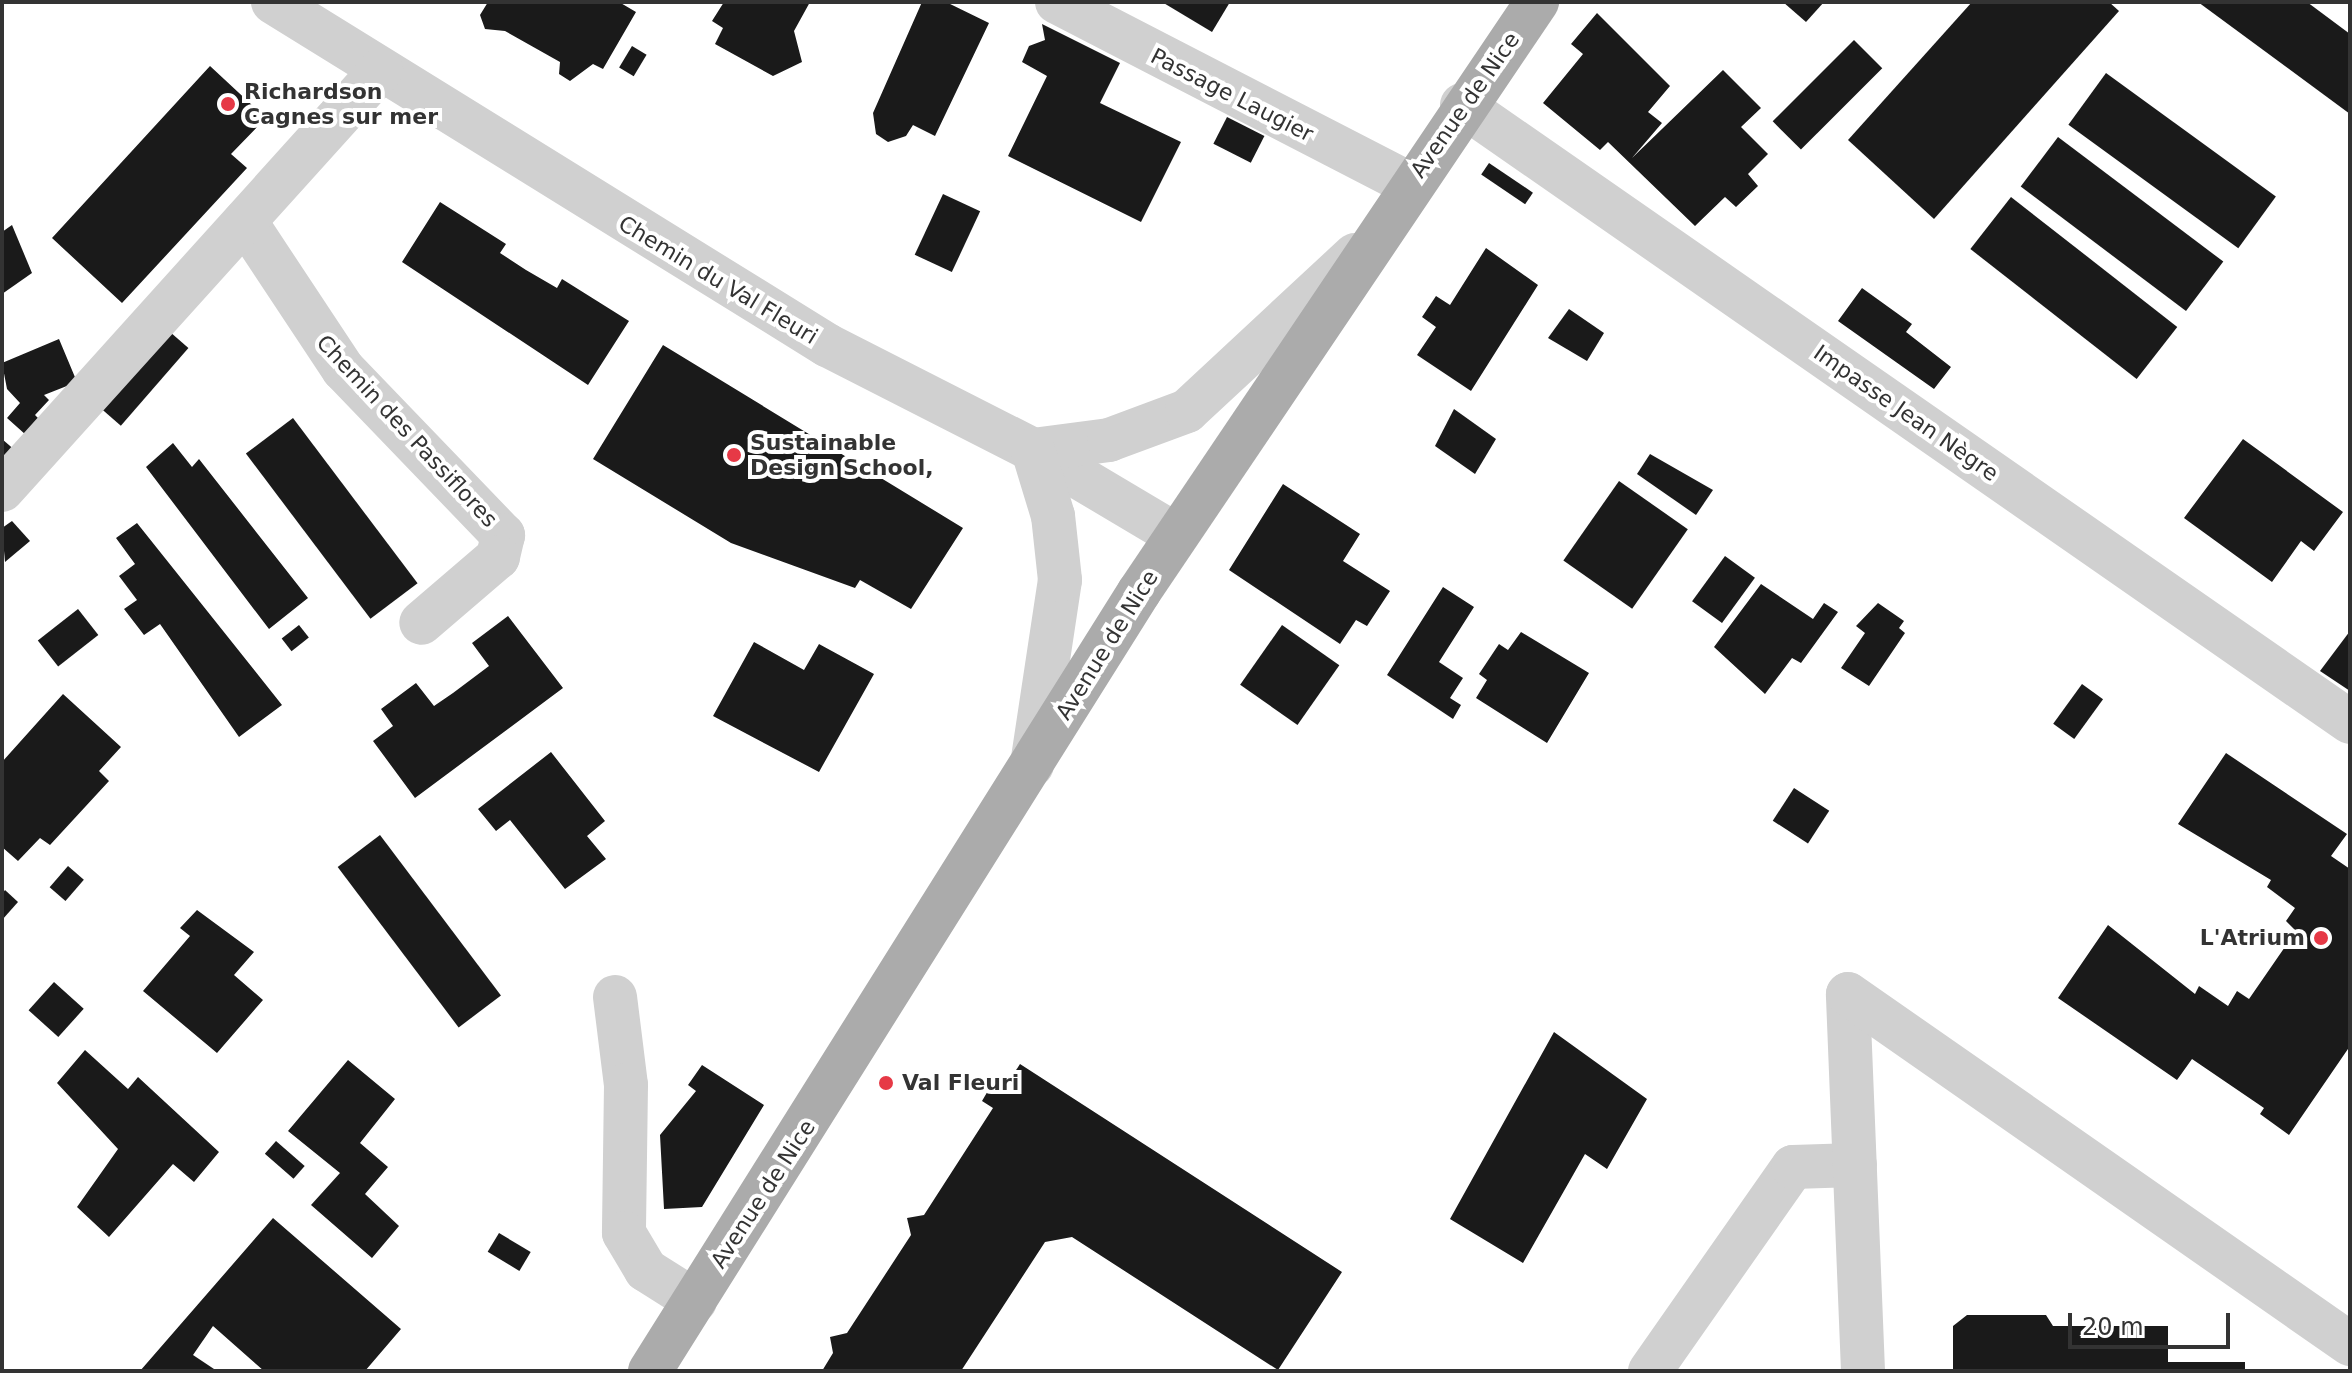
<!DOCTYPE html>
<html>
<head>
<meta charset="utf-8">
<style>
	body { margin:0 }
	#map { position:relative; width:2352px; height:1373px; overflow:hidden; background:#fff; font-family:"DejaVu Sans",sans-serif }
	div>[style] { position:absolute }
	.building>* { inset:0; background:#1a1a1a; transform-origin:0 0 }
	.minor>* { height:44px; margin:-22px; padding:0 22px; transform-origin:22px; border-radius:22px; background:#d0d0d0 }
	.major>* { height:44px; margin:-22px; padding:0 22px; transform-origin:22px; border-radius:22px; background:#ababab }
	.dots>* { width:22px; height:22px; translate:-50% -50%; box-sizing:border-box; border:4px solid #fff; border-radius:50% }
	span { translate:-50% -50%; white-space:nowrap; text-align:center; line-height:1.15; -webkit-text-stroke:8px #fff; paint-order:stroke }
	.poi-label { font-size:22px; color:#333; font-weight:700 }
	.left { translate:0 -50%; text-align:left }
	.right { translate:-100% -50%; text-align:right }
	.street-label { font-size:22px; color:#333 }
	.frame { position:absolute; inset:0; border:4px solid #333; pointer-events:none }
	.scale { position:absolute; left:2068px; top:1313px; width:162px; height:36px; box-sizing:border-box; border:4px solid #333; border-top:0; padding-left:10px; font-size:24px; line-height:28px; white-space:nowrap; color:#333; -webkit-text-stroke:6px #fff; paint-order:stroke }
</style>
</head>
<body>
<div id="map">
	<div class="building">
		<div style="clip-path:polygon(488px 2px,619px 2px,636px 12px,603px 69px,593px 64px,570px 81px,559px 74px,560px 62px,505px 31px,485px 29px,480px 15px)"></div>
		<div style="clip-path:polygon(724px 2px,810px 2px,794px 31px,802px 62px,773px 76px,715px 44px,723px 28px,712px 21px)"></div>
		<div style="clip-path:polygon(922px 2px,946px 2px,989px 23px,935px 136px,913px 125px,906px 136px,888px 142px,876px 134px,873px 113px)"></div>
		<div style="clip-path:polygon(1162px 2px,1230px 2px,1212px 32px)"></div>
		<div style="clip-path:polygon(1783px 2px,1824px 2px,1806px 22px)"></div>
		<div style="clip-path:polygon(1972px 2px,2109px 2px,2119px 11px,1934px 219px,1848px 140px)"></div>
		<div style="clip-path:polygon(2198px 2px,2307px 2px,2350px 34px,2350px 114px)"></div>
		<div style="clip-path:polygon(1597px 13px,1670px 86px,1648px 112px,1662px 123px,1632px 158px,1723px 70px,1761px 108px,1741px 127px,1768px 154px,1748px 174px,1758px 186px,1736px 207px,1725px 197px,1695px 226px,1608px 142px,1600px 150px,1543px 103px,1583px 54px,1571px 44px)"></div>
		<div style="clip-path:polygon(1042px 24px,1120px 63px,1100px 103px,1181px 142px,1141px 222px,1008px 156px,1047px 76px,1022px 62px,1029px 46px,1045px 40px)"></div>
		<div style="left:1854px;top:40px;width:40px;height:115px;rotate:45deg"></div>
		<div style="left:632px;top:46px;width:17px;height:25px;rotate:31deg"></div>
		<div style="clip-path:polygon(210px 66px,266px 118px,231px 154px,247px 168px,122px 303px,52px 238px)"></div>
		<div style="left:2106px;top:73px;width:210px;height:64px;rotate:36deg"></div>
		<div style="left:1227px;top:117px;width:42px;height:30px;rotate:27deg"></div>
		<div style="left:2058px;top:137px;width:207px;height:62px;rotate:37deg"></div>
		<div style="left:1489px;top:163px;width:53px;height:14px;rotate:34deg"></div>
		<div style="left:943px;top:194px;width:41px;height:67px;rotate:25deg"></div>
		<div style="left:2011px;top:197px;width:211px;height:66px;rotate:38deg"></div>
		<div style="clip-path:polygon(440px 202px,506px 244px,500px 253px,526px 270px,557px 288px,562px 279px,629px 321px,588px 385px,402px 262px)"></div>
		<div style="clip-path:polygon(12px 225px,32px 273px,2px 294px,2px 232px)"></div>
		<div style="clip-path:polygon(1486px 248px,1538px 285px,1471px 391px,1417px 355px,1436px 327px,1422px 317px,1436px 296px,1450px 305px)"></div>
		<div style="clip-path:polygon(1862px 288px,1912px 324px,1906px 332px,1951px 367px,1934px 389px,1838px 321px)"></div>
		<div style="clip-path:polygon(1569px 309px,1604px 333px,1587px 361px,1548px 338px)"></div>
		<div style="left:162px;top:325px;width:35px;height:103px;rotate:41deg"></div>
		<div style="clip-path:polygon(59px 339px,77px 382px,44px 395px,49px 400px,35px 415px,40px 420px,26px 435px,7px 418px,20px 403px,7px 389px,2px 363px)"></div>
		<div style="clip-path:polygon(663px 345px,963px 528px,911px 609px,860px 580px,855px 588px,731px 543px,593px 459px)"></div>
		<div style="clip-path:polygon(1454px 409px,1496px 439px,1475px 474px,1435px 446px)"></div>
		<div style="left:293px;top:418px;width:207px;height:59px;rotate:53deg"></div>
		<div style="clip-path:polygon(2px 439px,17px 452px,2px 468px)"></div>
		<div style="clip-path:polygon(2243px 439px,2343px 512px,2314px 551px,2301px 541px,2272px 582px,2184px 518px)"></div>
		<div style="clip-path:polygon(173px 443px,192px 467px,199px 459px,308px 598px,269px 629px,146px 467px)"></div>
		<div style="clip-path:polygon(1650px 454px,1713px 490px,1696px 515px,1637px 474px)"></div>
		<div style="left:1619px;top:481px;width:84px;height:97px;rotate:35deg"></div>
		<div style="clip-path:polygon(1283px 484px,1360px 534px,1343px 561px,1390px 591px,1367px 626px,1356px 620px,1340px 644px,1229px 570px)"></div>
		<div style="clip-path:polygon(12px 521px,30px 541px,5px 562px,2px 528px)"></div>
		<div style="clip-path:polygon(137px 523px,282px 705px,239px 737px,160px 624px,144px 635px,124px 609px,137px 600px,119px 576px,135px 564px,116px 538px)"></div>
		<div style="left:1725px;top:556px;width:37px;height:56px;rotate:36deg"></div>
		<div style="clip-path:polygon(1761px 584px,1813px 619px,1824px 603px,1838px 612px,1801px 663px,1792px 658px,1765px 694px,1714px 647px)"></div>
		<div style="clip-path:polygon(1443px 587px,1474px 607px,1439px 662px,1463px 678px,1450px 698px,1461px 705px,1453px 719px,1387px 675px)"></div>
		<div style="clip-path:polygon(1878px 603px,1904px 621px,1899px 628px,1905px 633px,1869px 686px,1841px 668px,1865px 633px,1856px 626px)"></div>
		<div style="left:78px;top:609px;width:33px;height:51px;rotate:52deg"></div>
		<div style="clip-path:polygon(508px 616px,563px 688px,415px 798px,373px 741px,393px 726px,381px 709px,416px 683px,434px 706px,453px 693px,489px 666px,472px 643px)"></div>
		<div style="left:299px;top:625px;width:16px;height:22px;rotate:52deg"></div>
		<div style="left:1282px;top:625px;width:70px;height:73px;rotate:35deg"></div>
		<div style="clip-path:polygon(2350px 631px,2350px 691px,2320px 671px)"></div>
		<div style="clip-path:polygon(1521px 632px,1589px 673px,1547px 743px,1476px 698px,1487px 680px,1479px 674px,1499px 644px,1508px 650px)"></div>
		<div style="clip-path:polygon(754px 642px,804px 670px,819px 644px,874px 674px,819px 772px,713px 716px)"></div>
		<div style="left:2082px;top:684px;width:26px;height:49px;rotate:36deg"></div>
		<div style="clip-path:polygon(63px 694px,121px 747px,99px 771px,109px 781px,50px 845px,40px 838px,18px 861px,2px 847px,2px 762px)"></div>
		<div style="clip-path:polygon(551px 752px,605px 821px,587px 836px,606px 859px,565px 889px,510px 820px,496px 831px,478px 809px)"></div>
		<div style="clip-path:polygon(2226px 753px,2347px 834px,2331px 856px,2350px 869px,2350px 1046px,2289px 1135px,2260px 1114px,2264px 1108px,2192px 1059px,2177px 1080px,2058px 998px,2108px 925px,2195px 994px,2199px 986px,2228px 1006px,2237px 991px,2249px 999px,2296px 931px,2286px 921px,2295px 908px,2267px 887px,2271px 880px,2178px 824px)"></div>
		<div style="left:1794px;top:788px;width:42px;height:39px;rotate:33deg"></div>
		<div style="left:380px;top:835px;width:201px;height:53px;rotate:53deg"></div>
		<div style="left:68px;top:866px;width:21px;height:28px;rotate:41deg"></div>
		<div style="clip-path:polygon(5px 890px,18px 902px,2px 920px,2px 894px)"></div>
		<div style="clip-path:polygon(197px 910px,254px 952px,234px 975px,263px 1000px,217px 1053px,143px 991px,190px 936px,180px 928px)"></div>
		<div style="left:54px;top:982px;width:40px;height:38px;rotate:42deg"></div>
		<div style="clip-path:polygon(1554px 1032px,1647px 1099px,1607px 1169px,1585px 1154px,1523px 1263px,1450px 1219px)"></div>
		<div style="clip-path:polygon(85px 1050px,128px 1089px,138px 1077px,219px 1152px,194px 1182px,173px 1164px,109px 1237px,77px 1207px,118px 1149px,57px 1083px)"></div>
		<div style="clip-path:polygon(348px 1060px,395px 1099px,360px 1143px,388px 1167px,365px 1194px,399px 1226px,372px 1258px,311px 1205px,340px 1173px,288px 1131px)"></div>
		<div style="clip-path:polygon(1020px 1064px,1342px 1272px,1278px 1370px,1072px 1237px,1045px 1242px,961px 1371px,822px 1371px,833px 1353px,830px 1337px,847px 1333px,911px 1235px,907px 1218px,924px 1215px,993px 1108px,982px 1101px,996px 1077px,1007px 1084px)"></div>
		<div style="clip-path:polygon(702px 1065px,764px 1105px,702px 1207px,664px 1209px,660px 1135px,696px 1091px,688px 1085px)"></div>
		<div style="left:276px;top:1141px;width:38px;height:17px;rotate:41deg"></div>
		<div style="clip-path:polygon(273px 1218px,401px 1329px,365px 1371px,264px 1371px,213px 1326px,193px 1355px,217px 1371px,140px 1371px)"></div>
		<div style="left:499px;top:1233px;width:37px;height:22px;rotate:31deg"></div>
		<div style="clip-path:polygon(1967px 1315px,2046px 1315px,2053px 1326px,2168px 1326px,2168px 1362px,2245px 1362px,2245px 1371px,1953px 1371px,1953px 1326px)"></div>
	</div>
	<div class="minor">
		<div style="left:273px;top:2px;width:652px;rotate:31.76deg"></div>
		<div style="left:827px;top:345px;width:231px;rotate:27deg"></div>
		<div style="left:1033px;top:450px;width:166px;rotate:30.7deg"></div>
		<div style="left:1057px;top:2px;width:397px;rotate:27.3deg"></div>
		<div style="left:1462px;top:105px;width:1081px;rotate:34.79deg"></div>
		<div style="left:245px;top:221px;width:178px;rotate:56.5deg"></div>
		<div style="left:343px;top:369px;width:231px;rotate:46.1deg"></div>
		<div style="left:503px;top:535px;width:23px;rotate:103deg"></div>
		<div style="left:498px;top:557px;width:101px;rotate:139.4deg"></div>
		<div style="left:1033px;top:450px;width:77px;rotate:-7.5deg"></div>
		<div style="left:1109px;top:440px;width:83px;rotate:-20.4deg"></div>
		<div style="left:1187px;top:411px;width:229px;rotate:-42.9deg"></div>
		<div style="left:2px;top:490px;width:566px;rotate:-47.94deg"></div>
		<div style="left:1032px;top:765px;width:187px;rotate:-81.4deg"></div>
		<div style="left:1060px;top:580px;width:64px;rotate:-96.2deg"></div>
		<div style="left:1053px;top:516px;width:69px;rotate:-106.9deg"></div>
		<div style="left:615px;top:997px;width:89px;rotate:82.9deg"></div>
		<div style="left:626px;top:1085px;width:148px;rotate:90.8deg"></div>
		<div style="left:624px;top:1233px;width:43px;rotate:59.3deg"></div>
		<div style="left:646px;top:1270px;width:58px;rotate:32.3deg"></div>
		<div style="left:1650px;top:1371px;width:249px;rotate:-55deg"></div>
		<div style="left:1793px;top:1167px;width:62px;rotate:-1.8deg"></div>
		<div style="left:1863px;top:1371px;width:377px;rotate:-92.3deg"></div>
		<div style="left:1848px;top:994px;width:612px;rotate:34.88deg"></div>
	</div>
	<div class="major">
		<div style="left:650px;top:1371px;width:920px;rotate:-57.88deg"></div>
		<div style="left:1139px;top:592px;width:712px;rotate:-56deg"></div>
	</div>
	<div class="dots">
		<div style="left:228px;top:104px;background:#e63946"></div>
		<div style="left:734px;top:455px;background:#e63946"></div>
		<div style="left:2321px;top:938px;background:#e63946"></div>
		<div style="left:886px;top:1083px;background:#e63946"></div>
	</div>
	<div class="poi-label">
		<span class="left" style="left:244px;top:104px">Richardson<br>Cagnes sur mer</span>
		<span class="left" style="left:750px;top:455px">Sustainable<br>Design School,</span>
		<span class="right" style="left:2305px;top:938px">L'Atrium</span>
		<span class="left" style="left:902px;top:1083px">Val Fleuri</span>
	</div>
	<div class="street-label">
		<span style="left:1232px;top:95px;rotate:27deg">Passage Laugier</span>
		<span style="left:1465px;top:105px;rotate:-55deg">Avenue de Nice</span>
		<span style="left:718px;top:280px;rotate:31deg">Chemin du Val Fleuri</span>
		<span style="left:1906px;top:413px;rotate:35deg">Impasse Jean Nègre</span>
		<span style="left:407px;top:431px;rotate:47deg">Chemin des Passiflores</span>
		<span style="left:1107px;top:645px;rotate:-58deg">Avenue de Nice</span>
		<span style="left:763px;top:1194px;rotate:-57deg">Avenue de Nice</span>
	</div>
	<div class="frame"></div>
	<div class="scale">20 m</div>
</div>
</body>
</html>
